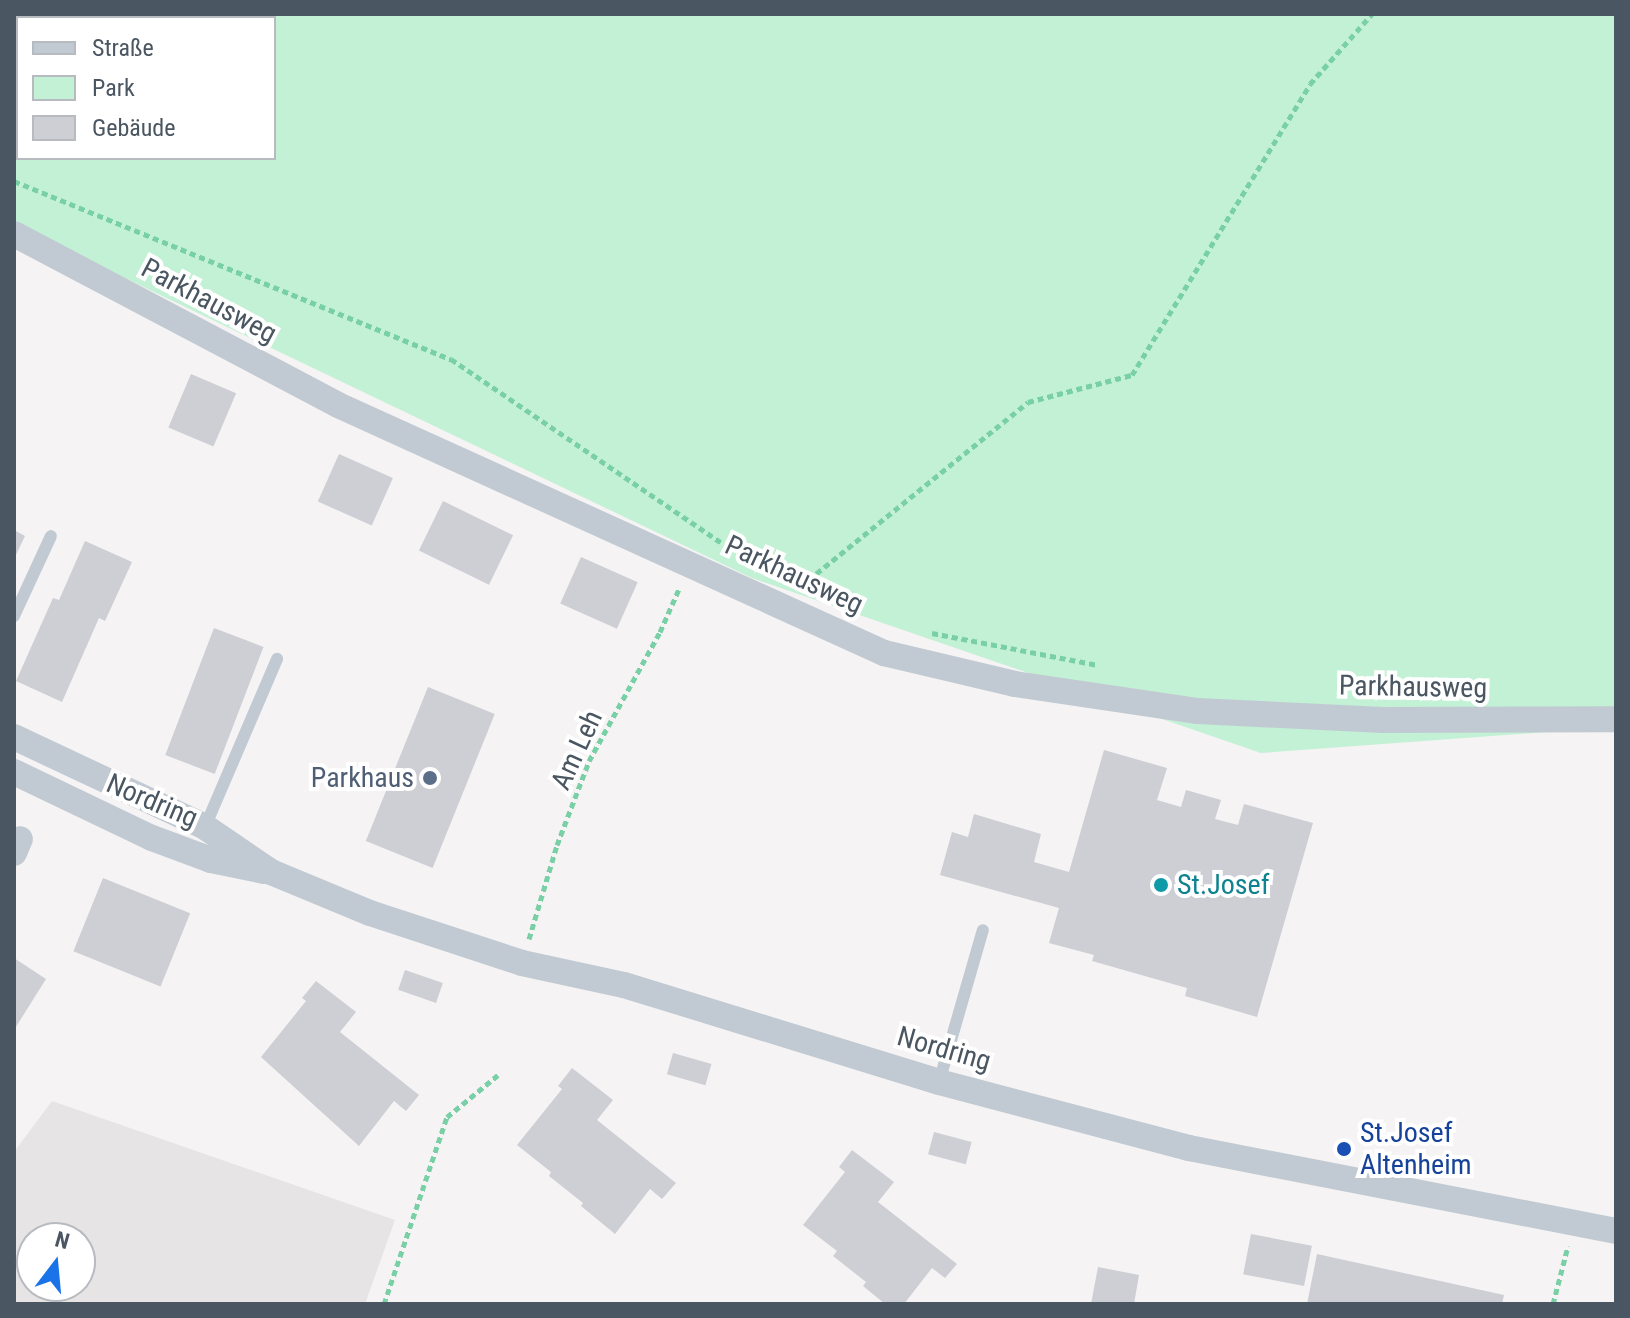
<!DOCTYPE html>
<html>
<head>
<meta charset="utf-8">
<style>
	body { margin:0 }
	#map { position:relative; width:1630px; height:1318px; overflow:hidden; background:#f5f3f3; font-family:"Roboto Condensed",sans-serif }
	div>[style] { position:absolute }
	.education>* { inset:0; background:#e6e4e5 }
	.green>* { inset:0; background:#c3f1d5 }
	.building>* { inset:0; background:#cdcfd5; transform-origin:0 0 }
	.path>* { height:5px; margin-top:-2.5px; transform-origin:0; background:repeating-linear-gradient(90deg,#7ad0a6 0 6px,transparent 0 10px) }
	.lane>* { height:12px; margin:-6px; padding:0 6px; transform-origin:6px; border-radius:6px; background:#c1cad2 }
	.street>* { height:26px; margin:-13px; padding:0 13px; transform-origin:13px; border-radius:13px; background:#c1cad2 }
	.dots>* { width:22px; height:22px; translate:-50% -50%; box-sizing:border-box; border:4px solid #fff; border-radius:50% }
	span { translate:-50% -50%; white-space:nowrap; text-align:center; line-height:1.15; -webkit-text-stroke:8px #fff; paint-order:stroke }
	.street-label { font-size:28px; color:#4a5661 }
	.service-label { font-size:28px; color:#4e5e75 }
	.right { translate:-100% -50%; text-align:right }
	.culture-label { font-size:28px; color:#0d838f }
	.left { translate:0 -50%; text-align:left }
	.transit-label { font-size:28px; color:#164399 }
	.frame { position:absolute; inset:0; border:16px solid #4a5661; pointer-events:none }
	.legend { position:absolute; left:16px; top:16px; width:260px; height:144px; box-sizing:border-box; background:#fff; border:2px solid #b7bbc0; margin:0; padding:10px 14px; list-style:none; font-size:24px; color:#4a5661 }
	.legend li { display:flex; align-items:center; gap:16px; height:40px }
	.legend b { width:40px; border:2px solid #b7bbc0 }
	.north { position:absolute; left:16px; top:1222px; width:80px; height:80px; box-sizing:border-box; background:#fff; border:2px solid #b7bbc0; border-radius:50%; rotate:16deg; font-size:22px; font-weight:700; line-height:32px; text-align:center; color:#4a5661 }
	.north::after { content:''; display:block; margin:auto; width:28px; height:36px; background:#1a73e8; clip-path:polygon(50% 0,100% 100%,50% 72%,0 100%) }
</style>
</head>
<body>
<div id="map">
	<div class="education">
		<div style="clip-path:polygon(evenodd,52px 1101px,395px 1220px,365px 1304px,14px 1304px,14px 1152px,52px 1101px,32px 1238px,80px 1238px,80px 1286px,32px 1286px,32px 1238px)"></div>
	</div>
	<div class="green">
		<div style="clip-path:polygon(evenodd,14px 14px,1616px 14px,1616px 727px,1261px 753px,752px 578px,14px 225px,14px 14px,18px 18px,274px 18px,274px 158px,18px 158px,18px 18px)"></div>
	</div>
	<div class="building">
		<div style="left:191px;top:374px;width:49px;height:58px;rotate:23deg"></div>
		<div style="left:339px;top:454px;width:59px;height:52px;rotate:24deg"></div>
		<div style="left:443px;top:501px;width:78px;height:55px;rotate:26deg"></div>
		<div style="clip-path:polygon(14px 530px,25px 536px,14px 559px)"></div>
		<div style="clip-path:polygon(85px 541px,132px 562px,105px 621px,99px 618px,62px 702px,16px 681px,53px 598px,59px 600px)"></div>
		<div style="left:581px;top:557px;width:62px;height:51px;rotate:24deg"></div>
		<div style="left:214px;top:628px;width:53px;height:136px;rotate:21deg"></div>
		<div style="left:428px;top:687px;width:72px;height:166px;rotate:22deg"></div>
		<div style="clip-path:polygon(1104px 750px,1167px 768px,1157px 800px,1181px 807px,1186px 790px,1221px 800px,1215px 819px,1238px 825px,1244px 804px,1313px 823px,1257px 1017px,1185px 996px,1187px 988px,1092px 961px,1094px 955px,1049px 943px,1059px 908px,940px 875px,952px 832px,968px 837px,974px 814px,1041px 834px,1034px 862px,1069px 872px)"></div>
		<div style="left:103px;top:878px;width:94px;height:79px;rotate:22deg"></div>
		<div style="clip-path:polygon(14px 958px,46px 979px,14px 1030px)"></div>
		<div style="left:405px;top:970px;width:40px;height:21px;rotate:19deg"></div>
		<div style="clip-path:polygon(316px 981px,356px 1012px,340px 1032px,419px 1095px,406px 1111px,394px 1101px,359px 1146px,261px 1057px,306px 1001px,302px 998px)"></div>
		<div style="left:673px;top:1053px;width:40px;height:22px;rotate:16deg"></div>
		<div style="clip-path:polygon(572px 1068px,613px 1100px,597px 1120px,676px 1183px,662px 1199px,650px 1189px,615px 1234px,581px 1206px,583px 1203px,549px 1176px,551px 1172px,517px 1145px,562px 1089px,558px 1086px)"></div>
		<div style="left:934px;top:1132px;width:39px;height:23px;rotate:15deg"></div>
		<div style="clip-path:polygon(852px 1150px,894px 1182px,878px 1202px,957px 1264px,945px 1278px,932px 1268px,904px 1304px,885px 1304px,863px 1286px,866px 1282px,833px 1256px,837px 1251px,803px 1225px,845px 1172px,839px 1167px)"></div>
		<div style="left:1251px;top:1234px;width:62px;height:41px;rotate:11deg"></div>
		<div style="clip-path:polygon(1317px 1254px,1504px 1295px,1502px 1304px,1307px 1304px)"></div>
		<div style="clip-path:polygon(1098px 1267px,1139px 1275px,1134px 1304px,1091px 1304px)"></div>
	</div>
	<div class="path">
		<div style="left:14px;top:181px;width:472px;rotate:22.2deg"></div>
		<div style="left:451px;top:359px;width:341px;rotate:34.2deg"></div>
		<div style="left:801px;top:586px;width:292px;rotate:-39deg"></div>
		<div style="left:1028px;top:402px;width:107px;rotate:-14.6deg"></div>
		<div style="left:1132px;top:375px;width:341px;rotate:-58.5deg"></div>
		<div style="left:1310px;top:84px;width:94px;rotate:-48.5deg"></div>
		<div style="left:932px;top:633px;width:169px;rotate:10.9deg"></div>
		<div style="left:529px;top:939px;width:98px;rotate:-73.4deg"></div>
		<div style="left:557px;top:845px;width:90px;rotate:-69.1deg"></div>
		<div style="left:589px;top:761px;width:147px;rotate:-61.2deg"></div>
		<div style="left:660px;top:632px;width:47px;rotate:-66.2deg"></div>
		<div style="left:384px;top:1304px;width:197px;rotate:-71.4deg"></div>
		<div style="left:447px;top:1117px;width:66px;rotate:-39.5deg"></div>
		<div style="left:1553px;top:1304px;width:60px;rotate:-75.5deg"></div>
	</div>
	<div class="lane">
		<div style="left:14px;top:616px;width:88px;rotate:-65.2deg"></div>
		<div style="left:205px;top:827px;width:183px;rotate:-66.8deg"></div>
		<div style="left:939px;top:1082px;width:158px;rotate:-73.9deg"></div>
	</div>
	<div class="street">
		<div style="left:14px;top:234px;width:366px;rotate:27.8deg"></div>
		<div style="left:338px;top:405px;width:600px;rotate:24.43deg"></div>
		<div style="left:884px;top:653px;width:135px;rotate:13.3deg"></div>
		<div style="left:1015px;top:684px;width:185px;rotate:8.4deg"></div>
		<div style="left:1198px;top:711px;width:185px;rotate:2.8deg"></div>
		<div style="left:1383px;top:720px;width:233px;rotate:-0.2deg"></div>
		<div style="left:14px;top:737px;width:211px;rotate:25.2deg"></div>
		<div style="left:205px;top:827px;width:80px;rotate:34.3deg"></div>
		<div style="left:271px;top:872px;width:107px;rotate:22.5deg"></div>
		<div style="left:370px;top:913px;width:160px;rotate:18.2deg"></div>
		<div style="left:522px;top:963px;width:104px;rotate:12.2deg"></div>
		<div style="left:624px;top:985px;width:330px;rotate:17.1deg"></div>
		<div style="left:939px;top:1082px;width:259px;rotate:14.8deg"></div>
		<div style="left:1189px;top:1148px;width:435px;rotate:11deg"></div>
		<div style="left:14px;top:772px;width:153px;rotate:25.6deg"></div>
		<div style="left:152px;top:838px;width:63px;rotate:20.4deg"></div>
		<div style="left:211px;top:860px;width:54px;rotate:11.7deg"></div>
		<div style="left:14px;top:853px;width:15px;rotate:-67deg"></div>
	</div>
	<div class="dots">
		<div style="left:430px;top:778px;background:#5c6f8a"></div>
		<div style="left:1161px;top:885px;background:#0f9aa8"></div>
		<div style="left:1344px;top:1149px;background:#1a4fb4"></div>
	</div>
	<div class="street-label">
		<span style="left:209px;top:301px;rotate:28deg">Parkhausweg</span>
		<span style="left:794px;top:575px;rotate:25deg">Parkhausweg</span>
		<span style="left:1413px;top:687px;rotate:1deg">Parkhausweg</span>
		<span style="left:577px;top:750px;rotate:-65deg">Am Leh</span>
		<span style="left:152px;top:801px;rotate:23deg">Nordring</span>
		<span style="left:944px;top:1049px;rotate:16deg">Nordring</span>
	</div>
	<div class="service-label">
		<span class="right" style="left:414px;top:778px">Parkhaus</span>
	</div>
	<div class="culture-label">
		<span class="left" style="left:1177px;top:885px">St.Josef</span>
	</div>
	<div class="transit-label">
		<span class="left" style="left:1360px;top:1149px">St.Josef<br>Altenheim</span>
	</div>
	<div class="frame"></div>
	<ul class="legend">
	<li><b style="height:10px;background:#c1cad2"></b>Straße</li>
	<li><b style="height:22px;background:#c3f1d5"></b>Park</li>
	<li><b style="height:22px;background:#cdcfd5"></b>Gebäude</li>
	</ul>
	<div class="north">N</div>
</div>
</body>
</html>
